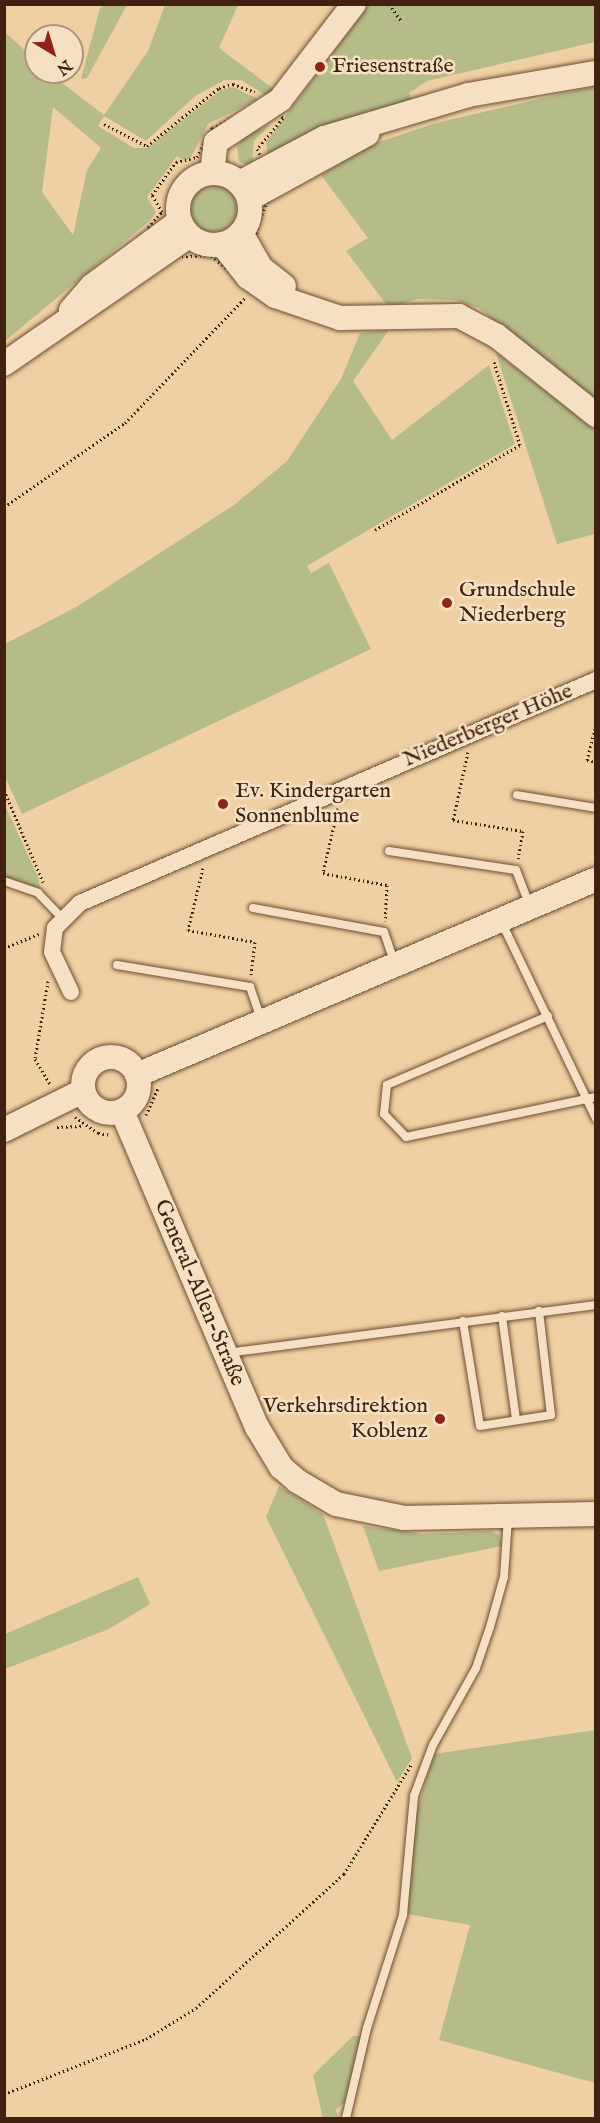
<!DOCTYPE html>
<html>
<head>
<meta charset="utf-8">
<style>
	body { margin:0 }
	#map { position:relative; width:600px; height:2123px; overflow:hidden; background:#efd0a2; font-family:"IM FELL English",serif }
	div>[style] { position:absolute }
	.green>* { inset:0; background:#b6bc88 }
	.round { border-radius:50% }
	.path>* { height:3px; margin-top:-1.5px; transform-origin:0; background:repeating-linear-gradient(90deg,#412111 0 1.5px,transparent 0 4.5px) }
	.roads { filter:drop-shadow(0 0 2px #6c4d35) drop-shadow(0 0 2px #6c4d35) }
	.lane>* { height:8px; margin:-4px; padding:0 4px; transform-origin:4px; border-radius:4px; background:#f5e0c3 }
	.street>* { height:16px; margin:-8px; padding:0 8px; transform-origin:8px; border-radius:8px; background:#f5e0c3 }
	.secondary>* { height:24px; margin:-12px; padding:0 12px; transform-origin:12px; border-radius:12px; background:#f5e0c3 }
	.secondary>.ring { margin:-12px; padding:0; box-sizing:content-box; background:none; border:24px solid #f5e0c3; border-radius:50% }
	.dots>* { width:16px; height:16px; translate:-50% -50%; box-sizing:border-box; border:3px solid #f5e0c3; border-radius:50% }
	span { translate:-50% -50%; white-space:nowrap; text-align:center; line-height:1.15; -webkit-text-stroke:5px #f5e0c3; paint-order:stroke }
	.poi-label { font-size:22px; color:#412111 }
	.left { translate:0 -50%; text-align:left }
	.right { translate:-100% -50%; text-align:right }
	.street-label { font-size:22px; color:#412111 }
	.frame { position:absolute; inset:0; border:6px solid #412111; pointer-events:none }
	.north { position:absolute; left:24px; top:24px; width:60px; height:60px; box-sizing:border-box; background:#f5e0c3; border:2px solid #ad947c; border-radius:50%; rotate:142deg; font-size:16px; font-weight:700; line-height:24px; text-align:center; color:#412111 }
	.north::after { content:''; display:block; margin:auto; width:21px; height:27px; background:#8f2418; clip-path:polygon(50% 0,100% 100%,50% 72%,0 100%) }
</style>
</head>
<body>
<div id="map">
	<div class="green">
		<div style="clip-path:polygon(106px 5px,127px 5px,87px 78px,81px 79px,100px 8px)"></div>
		<div style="clip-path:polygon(evenodd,165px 5px,238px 5px,219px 48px,275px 90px,267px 96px,241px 80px,225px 80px,195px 96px,146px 141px,104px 116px,98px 126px,134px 148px,147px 148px,221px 90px,233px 87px,258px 99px,208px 124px,191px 157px,185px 161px,177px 156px,147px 197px,156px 212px,152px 219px,5px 341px,4px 31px,36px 61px,36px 72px,48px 72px,104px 115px,148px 51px,165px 5px,53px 107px,101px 148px,87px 170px,73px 235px,42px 192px,53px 107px)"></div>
		<div style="clip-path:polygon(369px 5px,595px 5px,595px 42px,427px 81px,409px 93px,413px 102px,268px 159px,266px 142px)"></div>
		<div style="clip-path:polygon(595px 86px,595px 399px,479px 308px,454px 300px,417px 299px,389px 308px,346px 251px,368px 238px,321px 175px,370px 145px,436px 123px)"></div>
		<div style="clip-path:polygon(271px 124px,254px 141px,252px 166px,239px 162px,237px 147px,243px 137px)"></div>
		<div class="round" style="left:191px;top:186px;width:46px;height:46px"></div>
		<div style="clip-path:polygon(389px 330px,353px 381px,392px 440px,489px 365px,515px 444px,307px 566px,311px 573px,329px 563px,371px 649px,22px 814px,5px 777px,5px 644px,78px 606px,234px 505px,287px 461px,341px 379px,360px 333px)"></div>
		<div style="clip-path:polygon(496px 353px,595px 430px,595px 534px,557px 544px)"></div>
		<div style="clip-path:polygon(4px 803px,38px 877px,40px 888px,5px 878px)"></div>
		<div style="clip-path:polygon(279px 1486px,323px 1514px,412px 1758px,397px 1782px,266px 1517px)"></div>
		<div style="clip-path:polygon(363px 1526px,423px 1534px,491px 1531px,499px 1535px,502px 1546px,379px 1571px)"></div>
		<div style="clip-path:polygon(138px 1577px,150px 1604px,109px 1629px,5px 1669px,5px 1634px)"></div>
		<div style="clip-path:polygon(595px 1730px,595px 2083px,439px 2040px,470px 1925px,407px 1914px,413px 1825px,434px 1754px)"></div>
		<div style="clip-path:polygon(353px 2036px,361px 2036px,345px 2103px,335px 2110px,340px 2118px,323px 2118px,313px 2075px)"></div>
	</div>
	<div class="path">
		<div style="left:389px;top:4px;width:22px;rotate:54deg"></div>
		<div style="left:265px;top:101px;width:25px;rotate:43deg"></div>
		<div style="left:283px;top:118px;width:40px;rotate:130deg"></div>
		<div style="left:257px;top:149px;width:49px;rotate:63.4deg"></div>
		<div style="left:279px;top:193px;width:14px;rotate:144deg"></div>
		<div style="left:268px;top:201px;width:24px;rotate:114deg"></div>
		<div style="left:258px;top:223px;width:16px;rotate:97deg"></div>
		<div style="left:256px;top:239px;width:18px;rotate:56deg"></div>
		<div style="left:266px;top:254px;width:39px;rotate:149deg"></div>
		<div style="left:233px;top:274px;width:30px;rotate:-140deg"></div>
		<div style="left:210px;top:255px;width:39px;rotate:177deg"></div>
		<div style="left:171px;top:257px;width:38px;rotate:-127deg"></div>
		<div style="left:148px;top:227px;width:21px;rotate:-47deg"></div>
		<div style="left:162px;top:212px;width:20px;rotate:-120deg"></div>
		<div style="left:152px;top:195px;width:41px;rotate:-54deg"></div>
		<div style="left:176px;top:162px;width:22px;rotate:-13deg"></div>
		<div style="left:197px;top:157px;width:33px;rotate:-63deg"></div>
		<div style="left:212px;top:128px;width:59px;rotate:-27deg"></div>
		<div style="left:104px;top:124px;width:48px;rotate:27.1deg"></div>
		<div style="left:147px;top:146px;width:92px;rotate:-38.9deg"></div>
		<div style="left:219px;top:88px;width:15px;rotate:-16deg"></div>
		<div style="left:233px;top:84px;width:23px;rotate:20deg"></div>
		<div style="left:4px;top:507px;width:147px;rotate:-34.8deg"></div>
		<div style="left:125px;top:423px;width:173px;rotate:-46.2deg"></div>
		<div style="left:375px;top:530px;width:168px;rotate:-30.4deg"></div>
		<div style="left:520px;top:445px;width:90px;rotate:-107.4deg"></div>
		<div style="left:596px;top:724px;width:37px;rotate:104deg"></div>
		<div style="left:587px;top:760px;width:9px;rotate:13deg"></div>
		<div style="left:468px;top:752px;width:70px;rotate:102.4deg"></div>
		<div style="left:453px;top:820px;width:71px;rotate:8.9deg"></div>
		<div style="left:523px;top:831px;width:28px;rotate:100deg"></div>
		<div style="left:4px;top:790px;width:100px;rotate:67deg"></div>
		<div style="left:338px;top:808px;width:67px;rotate:103deg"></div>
		<div style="left:323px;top:873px;width:65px;rotate:10.6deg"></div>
		<div style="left:387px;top:885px;width:36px;rotate:93deg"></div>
		<div style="left:203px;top:868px;width:64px;rotate:103.6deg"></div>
		<div style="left:188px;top:930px;width:68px;rotate:10.2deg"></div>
		<div style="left:255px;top:942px;width:35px;rotate:97deg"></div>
		<div style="left:4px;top:948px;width:38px;rotate:-22deg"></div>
		<div style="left:48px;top:981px;width:79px;rotate:99.5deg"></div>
		<div style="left:35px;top:1059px;width:31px;rotate:59deg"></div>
		<div style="left:146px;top:1115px;width:30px;rotate:-66deg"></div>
		<div style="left:75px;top:1117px;width:28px;rotate:35deg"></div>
		<div style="left:98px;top:1133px;width:13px;rotate:9deg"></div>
		<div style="left:57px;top:1127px;width:26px;rotate:-2deg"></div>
		<div style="left:4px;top:2094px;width:152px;rotate:-21.2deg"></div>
		<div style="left:146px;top:2039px;width:59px;rotate:-31.8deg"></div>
		<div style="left:196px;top:2008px;width:200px;rotate:-42.2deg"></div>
		<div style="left:344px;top:1874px;width:130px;rotate:-58.5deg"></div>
	</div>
	<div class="roads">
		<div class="lane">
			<div style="left:517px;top:795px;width:80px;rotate:9.3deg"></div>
			<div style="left:389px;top:851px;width:128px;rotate:8.5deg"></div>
			<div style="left:516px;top:870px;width:39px;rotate:69deg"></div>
			<div style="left:4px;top:881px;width:36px;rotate:19deg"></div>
			<div style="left:38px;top:893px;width:33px;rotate:46deg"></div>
			<div style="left:253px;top:908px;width:133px;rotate:10.4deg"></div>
			<div style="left:384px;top:932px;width:34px;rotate:71deg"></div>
			<div style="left:501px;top:921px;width:219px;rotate:64.3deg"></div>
			<div style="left:117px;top:965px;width:135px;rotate:9.4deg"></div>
			<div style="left:250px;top:987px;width:34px;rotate:71deg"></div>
			<div style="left:548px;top:1016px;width:175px;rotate:156.8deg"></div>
			<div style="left:387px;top:1085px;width:29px;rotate:96deg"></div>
			<div style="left:384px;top:1114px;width:32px;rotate:46deg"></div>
			<div style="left:406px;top:1137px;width:194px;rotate:-11.9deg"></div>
			<div style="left:502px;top:1316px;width:105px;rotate:82.3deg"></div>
			<div style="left:463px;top:1321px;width:106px;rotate:80.8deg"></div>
			<div style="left:480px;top:1426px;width:72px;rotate:-8.8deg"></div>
			<div style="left:551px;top:1415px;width:105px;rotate:-96.6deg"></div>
			<div style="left:227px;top:1353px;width:372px;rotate:-7.4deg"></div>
			<div style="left:346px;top:2118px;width:92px;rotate:-76.9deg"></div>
			<div style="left:367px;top:2028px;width:119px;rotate:-72.3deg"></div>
			<div style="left:403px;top:1915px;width:120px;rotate:-84.7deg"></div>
			<div style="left:414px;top:1796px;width:54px;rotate:-69.6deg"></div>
			<div style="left:433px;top:1745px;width:88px;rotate:-60.8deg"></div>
			<div style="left:476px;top:1668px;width:43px;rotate:-71.1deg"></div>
			<div style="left:490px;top:1627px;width:52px;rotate:-74.4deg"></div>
			<div style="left:504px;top:1577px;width:60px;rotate:-86.2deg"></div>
		</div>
		<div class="street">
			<div style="left:71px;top:992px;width:44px;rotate:-115.4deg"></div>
			<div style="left:52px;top:952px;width:24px;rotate:-83deg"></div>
			<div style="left:55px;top:928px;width:35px;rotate:-45deg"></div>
			<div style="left:80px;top:903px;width:562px;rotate:-23.37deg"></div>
		</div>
		<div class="secondary">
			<div style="left:212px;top:173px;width:31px;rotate:-83deg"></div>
			<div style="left:216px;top:142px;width:77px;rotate:-33.3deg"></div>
			<div style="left:280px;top:100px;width:121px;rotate:-52.4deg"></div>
			<div class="ring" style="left:178px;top:173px;width:48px;height:48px"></div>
			<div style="left:239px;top:183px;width:96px;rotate:-27.9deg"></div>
			<div style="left:324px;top:138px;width:150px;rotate:-16.6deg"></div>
			<div style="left:468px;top:95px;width:130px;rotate:-9.8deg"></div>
			<div style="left:249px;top:199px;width:135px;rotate:-28.8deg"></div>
			<div style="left:241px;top:233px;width:40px;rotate:60.3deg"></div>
			<div style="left:261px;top:268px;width:29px;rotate:38deg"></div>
			<div style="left:222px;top:244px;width:42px;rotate:51.8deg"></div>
			<div style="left:248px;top:277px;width:33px;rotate:35deg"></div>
			<div style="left:275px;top:296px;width:69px;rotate:18.7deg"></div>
			<div style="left:340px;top:318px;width:119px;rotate:-1deg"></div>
			<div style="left:459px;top:316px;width:43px;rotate:27.8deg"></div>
			<div style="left:497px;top:336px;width:127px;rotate:38.6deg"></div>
			<div style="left:71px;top:310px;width:32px;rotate:-49deg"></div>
			<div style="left:92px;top:286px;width:109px;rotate:-36.5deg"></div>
			<div style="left:4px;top:364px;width:225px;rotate:-34.7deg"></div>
			<div class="ring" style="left:83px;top:1057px;width:32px;height:32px"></div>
			<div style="left:137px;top:1075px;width:499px;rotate:-23.1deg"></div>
			<div style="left:122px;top:1111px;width:344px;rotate:66.9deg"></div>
			<div style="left:257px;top:1427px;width:47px;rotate:59deg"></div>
			<div style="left:281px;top:1467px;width:21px;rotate:41deg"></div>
			<div style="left:297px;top:1481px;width:45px;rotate:30.5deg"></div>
			<div style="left:336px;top:1504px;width:69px;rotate:11.6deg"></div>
			<div style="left:404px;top:1518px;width:192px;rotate:-1.2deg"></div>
			<div style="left:4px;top:1130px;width:88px;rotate:-26.3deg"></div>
		</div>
	</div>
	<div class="dots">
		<div style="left:320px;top:67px;background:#8f2418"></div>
		<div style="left:447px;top:603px;background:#8f2418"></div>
		<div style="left:223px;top:804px;background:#8f2418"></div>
		<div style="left:440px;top:1419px;background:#8f2418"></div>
	</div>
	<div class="poi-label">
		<span class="left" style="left:332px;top:67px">Friesenstraße</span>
		<span class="left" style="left:459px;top:603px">Grundschule<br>Niederberg</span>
		<span class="left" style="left:235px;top:804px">Ev. Kindergarten<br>Sonnenblume</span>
		<span class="right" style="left:428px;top:1419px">Verkehrsdirektion<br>Koblenz</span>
	</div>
	<div class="street-label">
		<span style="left:488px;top:726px;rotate:-23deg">Niederberger Höhe</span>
		<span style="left:199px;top:1293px;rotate:67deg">General-Allen-Straße</span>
	</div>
	<div class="frame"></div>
	<div class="north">N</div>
</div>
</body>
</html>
